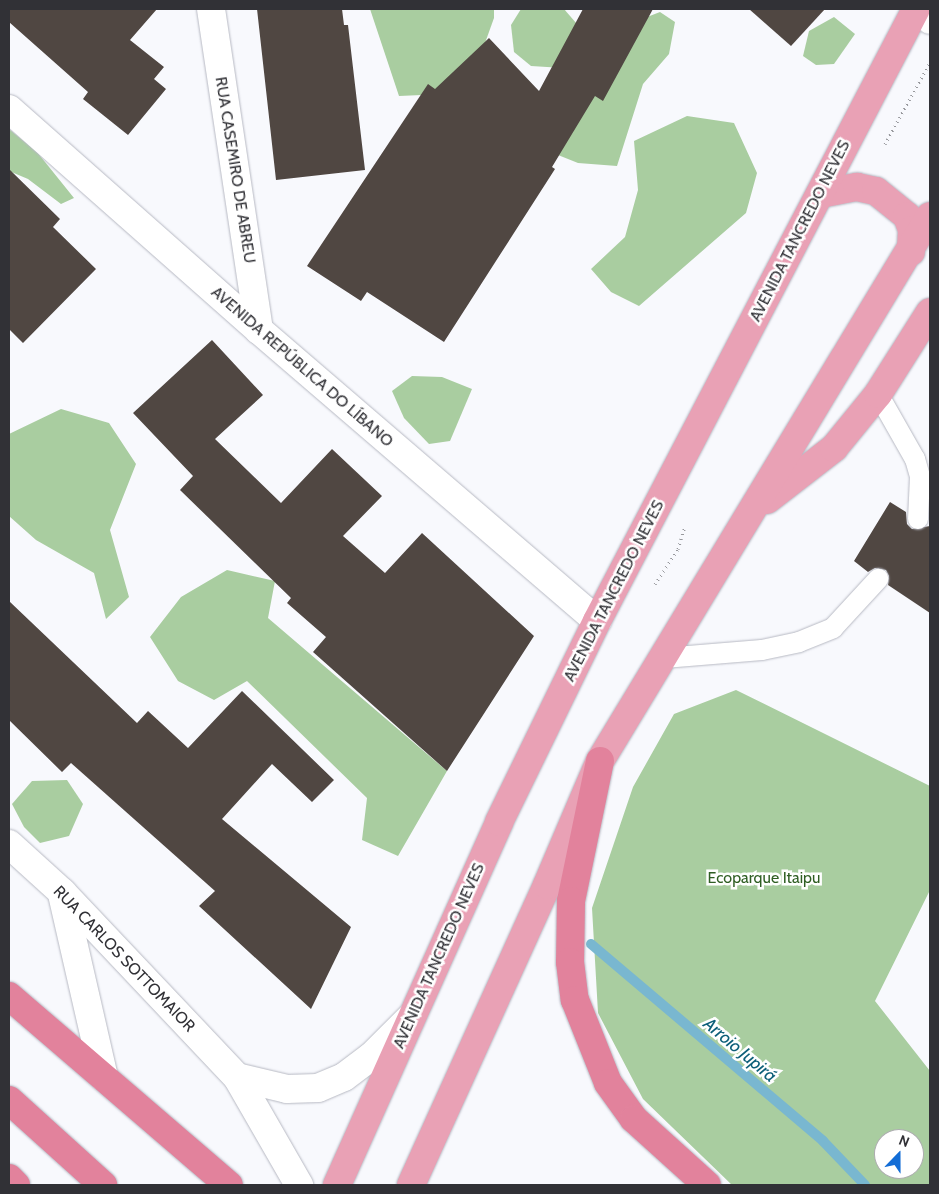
<!DOCTYPE html>
<html>
<head>
<meta charset="utf-8">
<style>
	body { margin:0 }
	#map { position:relative; width:939px; height:1194px; overflow:hidden; background:#f8f9fd; font-family:Cabin,sans-serif }
	div>[style] { position:absolute }
	.forest>* { inset:0; background:#a9cda0 }
	.stream>* { height:10px; margin:-5px; padding:0 5px; transform-origin:5px; border-radius:5px; background:#79b7d0 }
	.building>* { inset:0; background:#504742 }
	.path>* { height:3px; margin-top:-1.5px; transform-origin:0; background:repeating-linear-gradient(90deg,#98999d 0 1px,transparent 0 5px) }
	.roads { filter:drop-shadow(0 0 1px #b7b9c3) drop-shadow(0 0 1px #b7b9c3) }
	.service>* { height:20px; margin:-10px; padding:0 10px; transform-origin:10px; border-radius:10px; background:#fff }
	.minor>* { height:28px; margin:-14px; padding:0 14px; transform-origin:14px; border-radius:14px; background:#fff }
	.tertiary>* { height:28px; margin:-14px; padding:0 14px; transform-origin:14px; border-radius:14px; background:#fff }
	.primary>* { height:28px; margin:-14px; padding:0 14px; transform-origin:14px; border-radius:14px; background:#e9a1b5 }
	.trunk>* { height:28px; margin:-14px; padding:0 14px; transform-origin:14px; border-radius:14px; background:#e2829c }
	span { translate:-50% -50%; white-space:nowrap; text-align:center; line-height:1.15; -webkit-text-stroke:5px #fff; paint-order:stroke }
	.street-label { font-size:16px; color:#313136 }
	.park-label { font-size:16px; color:#2f5e23 }
	.water-label { font-size:18px; color:#0d5f79; font-style:italic }
	.frame { position:absolute; inset:0; border:10px solid #313136; pointer-events:none }
	.north { position:absolute; left:874px; top:1129px; width:50px; height:50px; box-sizing:border-box; background:#fff; border:1px solid #adadaf; border-radius:50%; rotate:22deg; font-size:14px; font-weight:700; line-height:20px; text-align:center; color:#313136 }
	.north::after { content:''; display:block; margin:auto; width:18px; height:22px; background:#136dd6; clip-path:polygon(50% 0,100% 100%,50% 72%,0 100%) }
</style>
</head>
<body>
<div id="map">
	<div class="forest">
		<div style="clip-path:polygon(370px 9px,494px 9px,494px 18px,467px 93px,399px 96px)"></div>
		<div style="clip-path:polygon(521px 9px,564px 9px,583px 31px,563px 68px,531px 66px,514px 52px,511px 25px)"></div>
		<div style="clip-path:polygon(660px 12px,675px 22px,669px 54px,643px 84px,617px 166px,578px 163px,553px 153px,629px 24px)"></div>
		<div style="clip-path:polygon(834px 17px,855px 34px,834px 64px,816px 65px,803px 56px,809px 31px)"></div>
		<div style="clip-path:polygon(687px 116px,734px 123px,757px 173px,746px 213px,639px 306px,611px 292px,591px 269px,625px 237px,638px 190px,634px 141px)"></div>
		<div style="clip-path:polygon(9px 129px,37px 152px,74px 198px,61px 204px,28px 179px,9px 171px)"></div>
		<div style="clip-path:polygon(412px 376px,442px 377px,472px 389px,450px 441px,429px 444px,404px 418px,392px 391px)"></div>
		<div style="clip-path:polygon(61px 409px,109px 423px,136px 464px,110px 530px,129px 597px,106px 619px,94px 573px,36px 540px,9px 516px,9px 434px)"></div>
		<div style="clip-path:polygon(227px 570px,275px 581px,268px 618px,447px 771px,398px 856px,362px 840px,367px 798px,247px 681px,214px 700px,178px 681px,150px 637px,181px 597px)"></div>
		<div style="clip-path:polygon(evenodd,736px 690px,930px 786px,930px 890px,875px 1001px,930px 1071px,930px 1185px,732px 1185px,643px 1099px,598px 1013px,592px 908px,633px 787px,674px 714px,736px 690px,884px 1139px,914px 1139px,914px 1169px,884px 1169px,884px 1139px)"></div>
		<div style="clip-path:polygon(67px 780px,83px 804px,69px 836px,40px 843px,24px 827px,12px 804px,32px 781px)"></div>
	</div>
	<div class="stream">
		<div style="left:591px;top:944px;width:304px;rotate:40.3deg"></div>
		<div style="left:823px;top:1141px;width:61px;rotate:46.3deg"></div>
	</div>
	<div class="building">
		<div style="clip-path:polygon(9px 9px,157px 9px,130px 40px,164px 67px,154px 79px,166px 89px,128px 135px,83px 99px,88px 92px,9px 22px)"></div>
		<div style="clip-path:polygon(257px 9px,342px 9px,344px 25px,348px 25px,365px 170px,276px 180px)"></div>
		<div style="clip-path:polygon(583px 9px,653px 9px,603px 101px,595px 96px,552px 167px,555px 169px,444px 342px,367px 292px,361px 301px,307px 266px,428px 84px,435px 89px,489px 38px,539px 91px)"></div>
		<div style="clip-path:polygon(749px 9px,825px 9px,791px 46px)"></div>
		<div style="clip-path:polygon(9px 169px,60px 219px,53px 227px,96px 269px,23px 343px,9px 329px)"></div>
		<div style="clip-path:polygon(212px 340px,263px 395px,215px 439px,281px 503px,332px 449px,382px 496px,343px 536px,385px 573px,422px 533px,534px 636px,447px 771px,313px 652px,326px 637px,287px 603px,291px 598px,180px 490px,193px 476px,133px 413px)"></div>
		<div style="clip-path:polygon(890px 502px,906px 512px,907px 524px,912px 529px,930px 526px,930px 613px,888px 585px,889px 576px,886px 570px,875px 568px,868px 572px,854px 561px)"></div>
		<div style="clip-path:polygon(9px 601px,137px 723px,148px 711px,188px 748px,242px 691px,334px 780px,312px 802px,272px 764px,222px 819px,351px 927px,311px 1009px,199px 906px,215px 891px,71px 763px,62px 772px,9px 720px)"></div>
	</div>
	<div class="path">
		<div style="left:885px;top:144px;width:94px;rotate:-61.2deg"></div>
		<div style="left:655px;top:584px;width:42px;rotate:-56.7deg"></div>
		<div style="left:678px;top:549px;width:24px;rotate:-73deg"></div>
	</div>
	<div class="roads">
		<div class="service">
			<div style="left:878px;top:394px;width:75px;rotate:60.4deg"></div>
			<div style="left:915px;top:459px;width:19px;rotate:74deg"></div>
			<div style="left:920px;top:477px;width:42px;rotate:92.7deg"></div>
			<div style="left:664px;top:658px;width:98px;rotate:-4.7deg"></div>
			<div style="left:762px;top:650px;width:38px;rotate:-12deg"></div>
			<div style="left:799px;top:642px;width:37px;rotate:-22deg"></div>
			<div style="left:833px;top:628px;width:67px;rotate:-47.4deg"></div>
		</div>
		<div class="minor">
			<div style="left:211px;top:9px;width:325px;rotate:81.5deg"></div>
			<div style="left:9px;top:109px;width:334px;rotate:41.5deg"></div>
			<div style="left:259px;top:330px;width:446px;rotate:40.7deg"></div>
		</div>
		<div class="tertiary">
			<div style="left:928px;top:9px;width:11px;rotate:80deg"></div>
			<div style="left:9px;top:844px;width:72px;rotate:42.2deg"></div>
			<div style="left:62px;top:892px;width:255px;rotate:46.6deg"></div>
			<div style="left:237px;top:1077px;width:125px;rotate:60.1deg"></div>
			<div style="left:62px;top:894px;width:188px;rotate:77.1deg"></div>
			<div style="left:237px;top:1077px;width:51px;rotate:13.5deg"></div>
			<div style="left:287px;top:1089px;width:31px;rotate:-2deg"></div>
			<div style="left:318px;top:1088px;width:28px;rotate:-23deg"></div>
			<div style="left:344px;top:1077px;width:34px;rotate:-37deg"></div>
			<div style="left:371px;top:1057px;width:57px;rotate:-45deg"></div>
		</div>
		<div class="primary">
			<div style="left:820px;top:194px;width:38px;rotate:-11deg"></div>
			<div style="left:857px;top:187px;width:19px;rotate:12deg"></div>
			<div style="left:876px;top:191px;width:40px;rotate:39deg"></div>
			<div style="left:907px;top:216px;width:15px;rotate:70deg"></div>
			<div style="left:912px;top:230px;width:22px;rotate:93deg"></div>
			<div style="left:767px;top:500px;width:85px;rotate:-37.8deg"></div>
			<div style="left:834px;top:448px;width:70px;rotate:-50.8deg"></div>
			<div style="left:878px;top:394px;width:97px;rotate:-57.6deg"></div>
			<div style="left:337px;top:1185px;width:398px;rotate:-65.9deg"></div>
			<div style="left:499px;top:822px;width:224px;rotate:-64deg"></div>
			<div style="left:597px;top:621px;width:690px;rotate:-62.47deg"></div>
			<div style="left:411px;top:1185px;width:329px;rotate:-65.6deg"></div>
			<div style="left:547px;top:885px;width:135px;rotate:-66.9deg"></div>
			<div style="left:600px;top:761px;width:637px;rotate:-58.8deg"></div>
		</div>
		<div class="trunk">
			<div style="left:600px;top:761px;width:143px;rotate:101.7deg"></div>
			<div style="left:571px;top:901px;width:61px;rotate:90.9deg"></div>
			<div style="left:570px;top:962px;width:38px;rotate:83deg"></div>
			<div style="left:575px;top:1000px;width:89px;rotate:68.3deg"></div>
			<div style="left:608px;top:1083px;width:44px;rotate:54.2deg"></div>
			<div style="left:634px;top:1119px;width:98px;rotate:42.1deg"></div>
			<div style="left:9px;top:996px;width:290px;rotate:40.7deg"></div>
			<div style="left:9px;top:1100px;width:127px;rotate:42.1deg"></div>
			<div style="left:9px;top:1178px;width:10px;rotate:45deg"></div>
		</div>
	</div>
	<div class="street-label">
		<span style="left:235px;top:170px;rotate:81deg">RUA CASEMIRO DE ABREU</span>
		<span style="left:800px;top:231px;rotate:-63deg">AVENIDA TANCREDO NEVES</span>
		<span style="left:302px;top:367px;rotate:41deg">AVENIDA REPÚBLICA DO LÍBANO</span>
		<span style="left:614px;top:591px;rotate:-63deg">AVENIDA TANCREDO NEVES</span>
		<span style="left:439px;top:956px;rotate:-66deg">AVENIDA TANCREDO NEVES</span>
		<span style="left:124px;top:959px;rotate:46deg">RUA CARLOS SOTTOMAIOR</span>
	</div>
	<div class="park-label">
		<span style="left:764px;top:878px">Ecoparque Itaipu</span>
	</div>
	<div class="water-label">
		<span style="left:740px;top:1050px;rotate:40deg">Arroio Jupirá</span>
	</div>
	<div class="frame"></div>
	<div class="north">N</div>
</div>
</body>
</html>
